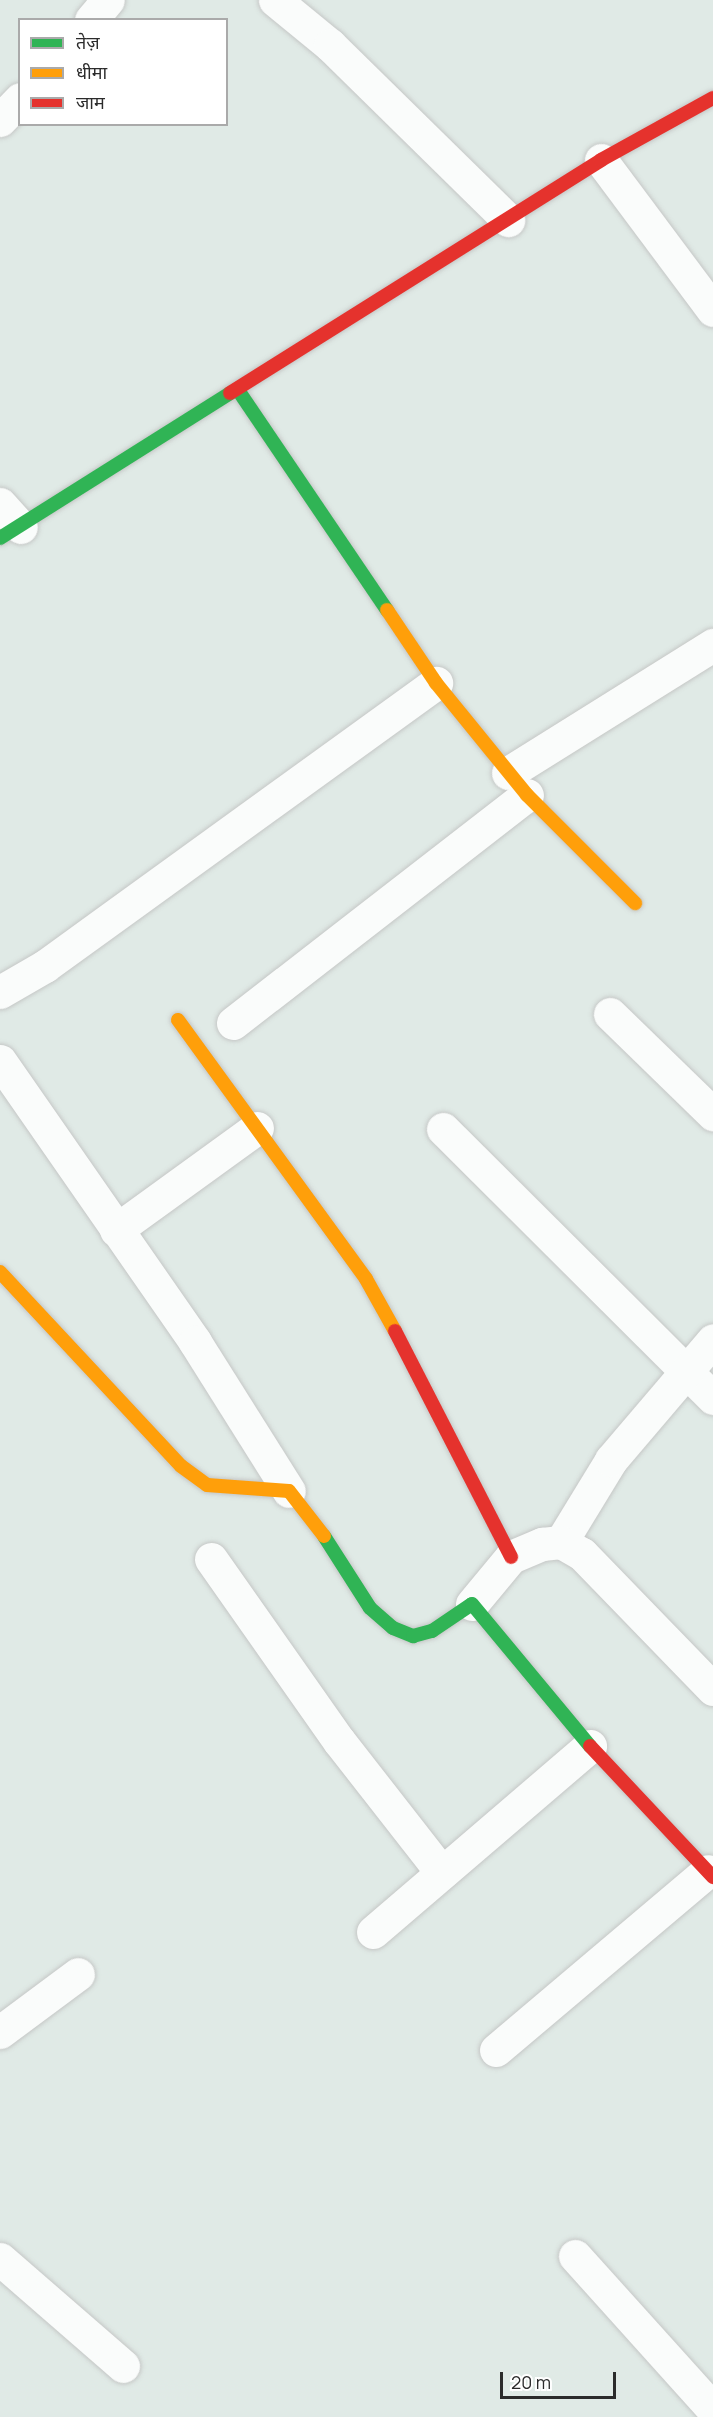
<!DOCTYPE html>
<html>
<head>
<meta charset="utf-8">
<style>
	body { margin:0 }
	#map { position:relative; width:713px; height:2417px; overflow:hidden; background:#e0eae6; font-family:Manrope,"Noto Sans Devanagari",sans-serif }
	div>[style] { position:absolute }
	.roads { filter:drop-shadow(0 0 2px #c5c7c6) drop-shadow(0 0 2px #c5c7c6) }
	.street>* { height:33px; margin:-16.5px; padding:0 16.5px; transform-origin:16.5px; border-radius:16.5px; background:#fafcfb }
	.fast>* { height:14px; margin:-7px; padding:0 7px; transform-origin:7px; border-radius:7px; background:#30b455 }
	.slow>* { height:14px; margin:-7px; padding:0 7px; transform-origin:7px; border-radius:7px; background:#ff9f0a }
	.jam>* { height:14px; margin:-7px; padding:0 7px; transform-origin:7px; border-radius:7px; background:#e5322d }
	span { translate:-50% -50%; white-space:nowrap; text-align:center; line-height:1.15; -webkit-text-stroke:5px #fff; paint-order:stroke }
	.legend { position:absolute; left:18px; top:18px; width:210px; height:108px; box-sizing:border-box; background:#fff; border:2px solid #aaa; margin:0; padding:8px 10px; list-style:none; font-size:18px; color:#2b2b2b }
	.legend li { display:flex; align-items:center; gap:12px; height:30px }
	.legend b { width:30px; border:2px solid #aaa }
	.scale { position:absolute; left:500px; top:2372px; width:116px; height:27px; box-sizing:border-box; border:3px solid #2b2b2b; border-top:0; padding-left:8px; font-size:18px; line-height:21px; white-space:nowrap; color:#2b2b2b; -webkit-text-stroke:4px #fff; paint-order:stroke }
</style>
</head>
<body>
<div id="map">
	<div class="roads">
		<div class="street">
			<div style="left:275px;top:0;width:71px;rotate:39.3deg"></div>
			<div style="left:330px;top:45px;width:250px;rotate:44.5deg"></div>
			<div style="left:91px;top:20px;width:26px;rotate:-50deg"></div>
			<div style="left:0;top:120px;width:29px;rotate:-46deg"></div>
			<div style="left:601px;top:160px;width:187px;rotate:53.3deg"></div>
			<div style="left:0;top:504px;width:31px;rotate:48deg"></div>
			<div style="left:508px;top:773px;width:242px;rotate:-32deg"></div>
			<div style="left:0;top:992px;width:52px;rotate:-30deg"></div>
			<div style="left:45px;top:966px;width:483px;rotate:-35.9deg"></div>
			<div style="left:610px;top:1014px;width:144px;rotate:44.2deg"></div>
			<div style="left:233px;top:1023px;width:372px;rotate:-37.8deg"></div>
			<div style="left:0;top:1061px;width:342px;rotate:55.2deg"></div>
			<div style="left:195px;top:1342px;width:176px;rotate:57.8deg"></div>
			<div style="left:443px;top:1129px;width:381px;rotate:44.9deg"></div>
			<div style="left:116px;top:1230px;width:174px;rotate:-35.9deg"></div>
			<div style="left:561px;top:1542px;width:96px;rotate:-58.6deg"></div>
			<div style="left:611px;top:1460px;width:157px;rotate:-49.6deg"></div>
			<div style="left:211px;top:1559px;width:223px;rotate:54.9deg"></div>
			<div style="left:339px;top:1741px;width:167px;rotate:52deg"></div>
			<div style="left:472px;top:1604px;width:61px;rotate:-50.3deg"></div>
			<div style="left:511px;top:1557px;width:34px;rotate:-23deg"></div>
			<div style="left:542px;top:1544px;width:19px;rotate:-6deg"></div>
			<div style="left:561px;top:1542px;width:24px;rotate:30deg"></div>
			<div style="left:582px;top:1554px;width:188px;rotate:45.9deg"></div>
			<div style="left:373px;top:1932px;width:286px;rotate:-40.6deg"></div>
			<div style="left:0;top:2032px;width:97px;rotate:-36.6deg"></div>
			<div style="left:496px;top:2050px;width:277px;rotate:-40.2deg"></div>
			<div style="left:575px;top:2256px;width:206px;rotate:48deg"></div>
			<div style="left:0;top:2259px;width:163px;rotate:41deg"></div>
		</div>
		<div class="fast">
			<div style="left:238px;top:390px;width:266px;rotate:55.9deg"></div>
			<div style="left:0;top:538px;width:272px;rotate:-32.2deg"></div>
			<div style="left:324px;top:1536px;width:85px;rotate:57.4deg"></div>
			<div style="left:370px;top:1608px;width:30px;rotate:41deg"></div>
			<div style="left:393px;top:1628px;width:22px;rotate:22deg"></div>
			<div style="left:413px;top:1636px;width:20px;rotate:-15deg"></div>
			<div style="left:432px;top:1631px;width:48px;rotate:-34deg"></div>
			<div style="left:472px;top:1604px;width:185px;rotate:50.3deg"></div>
		</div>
		<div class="slow">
			<div style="left:387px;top:610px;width:88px;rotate:56.1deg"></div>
			<div style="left:436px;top:683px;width:144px;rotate:50.9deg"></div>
			<div style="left:527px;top:795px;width:153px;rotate:45deg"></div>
			<div style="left:178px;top:1020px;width:320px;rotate:54deg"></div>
			<div style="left:366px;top:1279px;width:60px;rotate:60.9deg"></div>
			<div style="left:0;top:1272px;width:265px;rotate:47deg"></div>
			<div style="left:181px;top:1466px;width:32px;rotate:36deg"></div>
			<div style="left:207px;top:1485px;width:82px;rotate:4.2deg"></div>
			<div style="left:289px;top:1491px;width:57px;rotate:52.1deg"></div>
		</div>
		<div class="jam">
			<div style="left:230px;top:393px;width:438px;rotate:-32.1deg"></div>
			<div style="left:601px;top:160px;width:128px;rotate:-29deg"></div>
			<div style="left:395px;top:1331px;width:254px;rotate:62.8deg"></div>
			<div style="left:590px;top:1746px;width:180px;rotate:46.8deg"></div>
		</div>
	</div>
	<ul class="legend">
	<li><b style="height:8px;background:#30b455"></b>तेज़</li>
	<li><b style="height:8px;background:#ff9f0a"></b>धीमा</li>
	<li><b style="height:8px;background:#e5322d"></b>जाम</li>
	</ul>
	<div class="scale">20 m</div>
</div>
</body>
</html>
